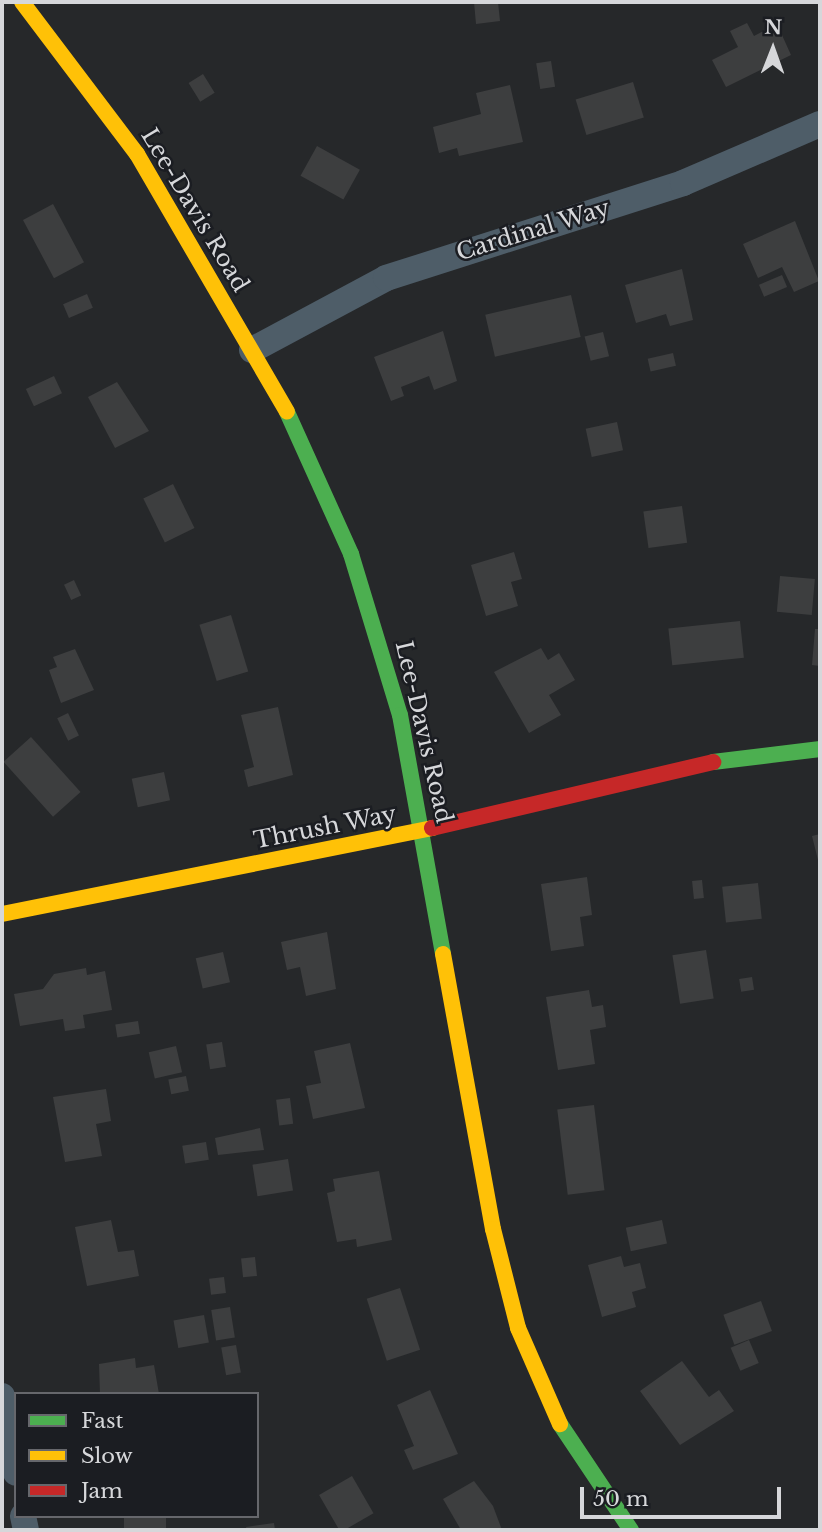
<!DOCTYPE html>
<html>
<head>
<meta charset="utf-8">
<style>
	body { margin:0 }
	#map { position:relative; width:822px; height:1532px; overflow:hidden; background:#26282a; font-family:"Libre Baskerville",serif }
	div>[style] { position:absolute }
	.building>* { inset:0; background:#3d3e3f; transform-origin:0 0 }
	.street>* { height:26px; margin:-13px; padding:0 13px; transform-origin:13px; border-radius:13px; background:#4e5d68 }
	.fast>* { height:16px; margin:-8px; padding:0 8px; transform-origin:8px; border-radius:8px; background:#4caf50 }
	.slow>* { height:16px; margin:-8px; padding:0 8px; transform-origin:8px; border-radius:8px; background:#ffc107 }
	.jam>* { height:16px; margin:-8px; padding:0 8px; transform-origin:8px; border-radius:8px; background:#c62828 }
	span { translate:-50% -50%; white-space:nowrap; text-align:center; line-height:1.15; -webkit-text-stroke:5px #1b1d22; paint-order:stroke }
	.street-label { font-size:23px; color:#d6d7da }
	.frame { position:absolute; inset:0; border:4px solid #d6d7da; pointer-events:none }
	.legend { position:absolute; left:14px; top:1392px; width:245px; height:126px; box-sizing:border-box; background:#1b1d22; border:2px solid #66676c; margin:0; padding:9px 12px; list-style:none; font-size:21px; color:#d6d7da }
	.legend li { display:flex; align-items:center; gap:14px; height:35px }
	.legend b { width:35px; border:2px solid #66676c }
	.north { position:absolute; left:738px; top:14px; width:70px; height:70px; -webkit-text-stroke:5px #1b1d22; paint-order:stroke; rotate:1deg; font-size:19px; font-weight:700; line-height:28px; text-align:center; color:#d6d7da }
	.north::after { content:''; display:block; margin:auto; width:24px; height:32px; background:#d6d7da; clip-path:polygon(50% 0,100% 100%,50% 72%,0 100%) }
	.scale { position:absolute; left:580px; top:1487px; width:201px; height:32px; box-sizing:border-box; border:4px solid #d6d7da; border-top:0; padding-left:9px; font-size:21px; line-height:24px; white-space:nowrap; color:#d6d7da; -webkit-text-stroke:5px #1b1d22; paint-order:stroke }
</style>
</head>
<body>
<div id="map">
	<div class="building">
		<div style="clip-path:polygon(474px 2px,498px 2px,500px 21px,476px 24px)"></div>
		<div style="clip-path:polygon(747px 23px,754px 36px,777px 24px,791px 55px,726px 87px,712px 60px,738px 47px,730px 31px)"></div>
		<div style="left:551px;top:61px;width:26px;height:15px;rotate:81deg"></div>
		<div style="left:203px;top:74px;width:22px;height:17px;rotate:58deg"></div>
		<div style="left:633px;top:82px;width:37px;height:60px;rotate:73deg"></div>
		<div style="clip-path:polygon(510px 85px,523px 142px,459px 156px,457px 148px,439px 153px,433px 127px,481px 114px,476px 93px)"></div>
		<div style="left:317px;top:146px;width:49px;height:34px;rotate:29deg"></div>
		<div style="left:53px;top:204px;width:66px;height:34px;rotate:62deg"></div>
		<div style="clip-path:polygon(795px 221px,819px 281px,794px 292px,782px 267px,758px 278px,743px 244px)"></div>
		<div style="clip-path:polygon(682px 269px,693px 320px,670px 326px,666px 314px,636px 323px,625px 285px)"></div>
		<div style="left:782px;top:275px;width:13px;height:25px;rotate:67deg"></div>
		<div style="left:87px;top:294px;width:15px;height:26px;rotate:67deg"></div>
		<div style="left:571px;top:295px;width:43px;height:88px;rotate:77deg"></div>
		<div style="clip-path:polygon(443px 331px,457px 381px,434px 390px,429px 376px,401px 387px,404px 396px,391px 401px,374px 357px)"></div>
		<div style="left:603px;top:332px;width:25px;height:19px;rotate:76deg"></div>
		<div style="left:673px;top:353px;width:13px;height:26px;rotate:77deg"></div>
		<div style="left:54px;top:376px;width:19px;height:31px;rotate:65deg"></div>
		<div style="clip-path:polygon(117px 382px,149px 431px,115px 448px,88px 397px)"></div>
		<div style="left:617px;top:422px;width:29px;height:32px;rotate:78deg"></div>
		<div style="left:173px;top:484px;width:49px;height:33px;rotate:64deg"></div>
		<div style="left:682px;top:506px;width:37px;height:39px;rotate:82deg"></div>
		<div style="clip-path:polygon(514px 552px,522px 579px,511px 582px,518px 606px,486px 616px,471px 565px)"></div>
		<div style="left:780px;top:576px;width:35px;height:36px;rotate:5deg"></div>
		<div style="left:74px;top:580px;width:17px;height:11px;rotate:65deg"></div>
		<div style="left:231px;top:615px;width:59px;height:33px;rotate:73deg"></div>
		<div style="left:740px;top:621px;width:37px;height:72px;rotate:84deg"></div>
		<div style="clip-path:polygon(815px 629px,820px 629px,820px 666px,812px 665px)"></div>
		<div style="clip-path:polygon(541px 648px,548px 660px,559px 653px,575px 680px,549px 695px,561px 715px,529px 733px,494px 672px)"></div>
		<div style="clip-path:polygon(75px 649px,94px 690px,61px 703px,49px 670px,57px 667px,53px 657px)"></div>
		<div style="clip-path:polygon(278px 707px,293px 775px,248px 787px,244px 770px,254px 767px,241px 715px)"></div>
		<div style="left:68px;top:713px;width:25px;height:12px;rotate:64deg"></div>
		<div style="left:31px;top:737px;width:74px;height:37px;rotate:48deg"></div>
		<div style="left:164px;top:772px;width:29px;height:33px;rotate:78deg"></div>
		<div style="clip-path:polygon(820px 834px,820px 864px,819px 864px,812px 836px)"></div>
		<div style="clip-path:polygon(587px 877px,592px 915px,580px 917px,584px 946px,551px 951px,541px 884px)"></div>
		<div style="left:702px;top:880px;width:18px;height:10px;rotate:84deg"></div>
		<div style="left:758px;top:883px;width:36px;height:36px;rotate:84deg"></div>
		<div style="clip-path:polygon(327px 932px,336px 989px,306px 996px,300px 967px,287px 970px,281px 942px)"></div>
		<div style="left:706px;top:950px;width:49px;height:34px;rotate:81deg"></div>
		<div style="left:223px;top:952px;width:31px;height:28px;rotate:77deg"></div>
		<div style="clip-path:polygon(86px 968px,87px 975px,105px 971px,112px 1010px,83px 1015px,85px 1028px,65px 1031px,63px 1019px,20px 1026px,14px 994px,43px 989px,54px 974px)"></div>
		<div style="left:752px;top:977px;width:13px;height:13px;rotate:81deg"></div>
		<div style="clip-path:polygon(589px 990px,592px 1007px,603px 1005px,606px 1027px,590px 1030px,595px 1064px,558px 1070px,546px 997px)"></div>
		<div style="left:138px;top:1021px;width:13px;height:23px;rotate:81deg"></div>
		<div style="left:222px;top:1042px;width:25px;height:16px;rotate:81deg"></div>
		<div style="clip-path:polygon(350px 1043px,365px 1108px,313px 1119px,306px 1086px,321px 1083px,314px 1051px)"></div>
		<div style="left:176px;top:1046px;width:27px;height:28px;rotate:77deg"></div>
		<div style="left:186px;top:1076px;width:15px;height:18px;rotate:79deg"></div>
		<div style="clip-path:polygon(106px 1089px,111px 1121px,96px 1124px,102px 1156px,65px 1162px,53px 1097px)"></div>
		<div style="left:290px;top:1098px;width:26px;height:14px;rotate:83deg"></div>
		<div style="left:594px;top:1105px;width:86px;height:37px;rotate:83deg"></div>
		<div style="clip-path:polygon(260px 1128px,264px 1150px,218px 1155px,215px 1138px)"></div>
		<div style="left:206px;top:1142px;width:18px;height:24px;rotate:81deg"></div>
		<div style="left:288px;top:1159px;width:32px;height:36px;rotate:81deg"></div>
		<div style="clip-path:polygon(379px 1171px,392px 1240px,357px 1247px,356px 1239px,337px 1242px,327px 1193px,335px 1191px,333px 1179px)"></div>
		<div style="clip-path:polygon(111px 1220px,118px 1252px,134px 1250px,139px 1276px,87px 1286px,75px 1227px)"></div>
		<div style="left:662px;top:1220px;width:24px;height:37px;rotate:78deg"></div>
		<div style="clip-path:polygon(621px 1256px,624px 1267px,640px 1263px,646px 1288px,632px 1292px,636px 1307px,602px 1317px,588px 1265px)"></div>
		<div style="left:255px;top:1257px;width:19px;height:14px;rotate:84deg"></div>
		<div style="left:224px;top:1277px;width:16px;height:15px;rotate:83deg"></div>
		<div style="left:400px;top:1288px;width:65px;height:35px;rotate:72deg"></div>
		<div style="left:761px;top:1301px;width:32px;height:40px;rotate:70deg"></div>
		<div style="left:230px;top:1307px;width:31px;height:19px;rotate:81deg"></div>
		<div style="left:204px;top:1315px;width:28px;height:31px;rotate:80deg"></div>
		<div style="left:749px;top:1340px;width:25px;height:20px;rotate:67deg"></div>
		<div style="left:236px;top:1345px;width:28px;height:15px;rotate:80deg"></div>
		<div style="clip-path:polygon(135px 1358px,136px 1368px,154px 1365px,159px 1394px,100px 1394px,99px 1364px)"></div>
		<div style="clip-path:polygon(682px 1361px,709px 1397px,719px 1390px,734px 1411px,680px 1445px,640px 1391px)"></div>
		<div style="clip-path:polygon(430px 1390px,458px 1454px,413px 1470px,404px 1450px,414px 1446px,397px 1405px)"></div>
		<div style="left:352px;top:1476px;width:43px;height:38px;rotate:60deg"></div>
		<div style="clip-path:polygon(474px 1481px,493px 1506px,502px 1530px,461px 1530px,443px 1499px)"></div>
		<div style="left:124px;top:1516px;width:42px;height:14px"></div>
		<div style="clip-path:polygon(274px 1523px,275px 1530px,247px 1530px,246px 1527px)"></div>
	</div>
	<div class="street">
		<div style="left:252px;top:350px;width:152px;rotate:-28.2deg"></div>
		<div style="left:386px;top:278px;width:312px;rotate:-17.7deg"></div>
		<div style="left:683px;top:183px;width:149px;rotate:-23.3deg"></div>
		<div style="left:2px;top:1396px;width:78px;rotate:79.7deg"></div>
		<div style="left:23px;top:1516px;width:14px;rotate:78deg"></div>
	</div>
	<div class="fast">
		<div style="left:287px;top:412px;width:156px;rotate:65.7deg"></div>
		<div style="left:351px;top:554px;width:168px;rotate:73.1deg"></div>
		<div style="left:400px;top:715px;width:243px;rotate:79.8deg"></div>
		<div style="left:713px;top:762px;width:108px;rotate:-6.9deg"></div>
		<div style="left:560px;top:1424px;width:128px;rotate:56.2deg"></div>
	</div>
	<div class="slow">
		<div style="left:22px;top:2px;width:191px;rotate:52.9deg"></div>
		<div style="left:137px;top:154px;width:298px;rotate:59.8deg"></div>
		<div style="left:2px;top:914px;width:439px;rotate:-11.3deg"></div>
		<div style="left:443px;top:954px;width:280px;rotate:79.7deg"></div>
		<div style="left:493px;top:1229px;width:102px;rotate:75.8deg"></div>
		<div style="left:518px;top:1328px;width:105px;rotate:66.4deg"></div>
	</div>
	<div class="jam">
		<div style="left:432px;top:828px;width:289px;rotate:-13.2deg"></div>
	</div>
	<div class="street-label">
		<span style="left:195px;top:210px;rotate:59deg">Lee-Davis Road</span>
		<span style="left:533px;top:230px;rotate:-17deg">Cardinal Way</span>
		<span style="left:424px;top:732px;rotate:77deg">Lee-Davis Road</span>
		<span style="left:325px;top:827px;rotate:-11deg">Thrush Way</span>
	</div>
	<div class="frame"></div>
	<ul class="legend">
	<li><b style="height:9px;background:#4caf50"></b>Fast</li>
	<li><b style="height:9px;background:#ffc107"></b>Slow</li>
	<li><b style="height:9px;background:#c62828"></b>Jam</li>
	</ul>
	<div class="north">N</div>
	<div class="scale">50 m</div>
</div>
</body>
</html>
